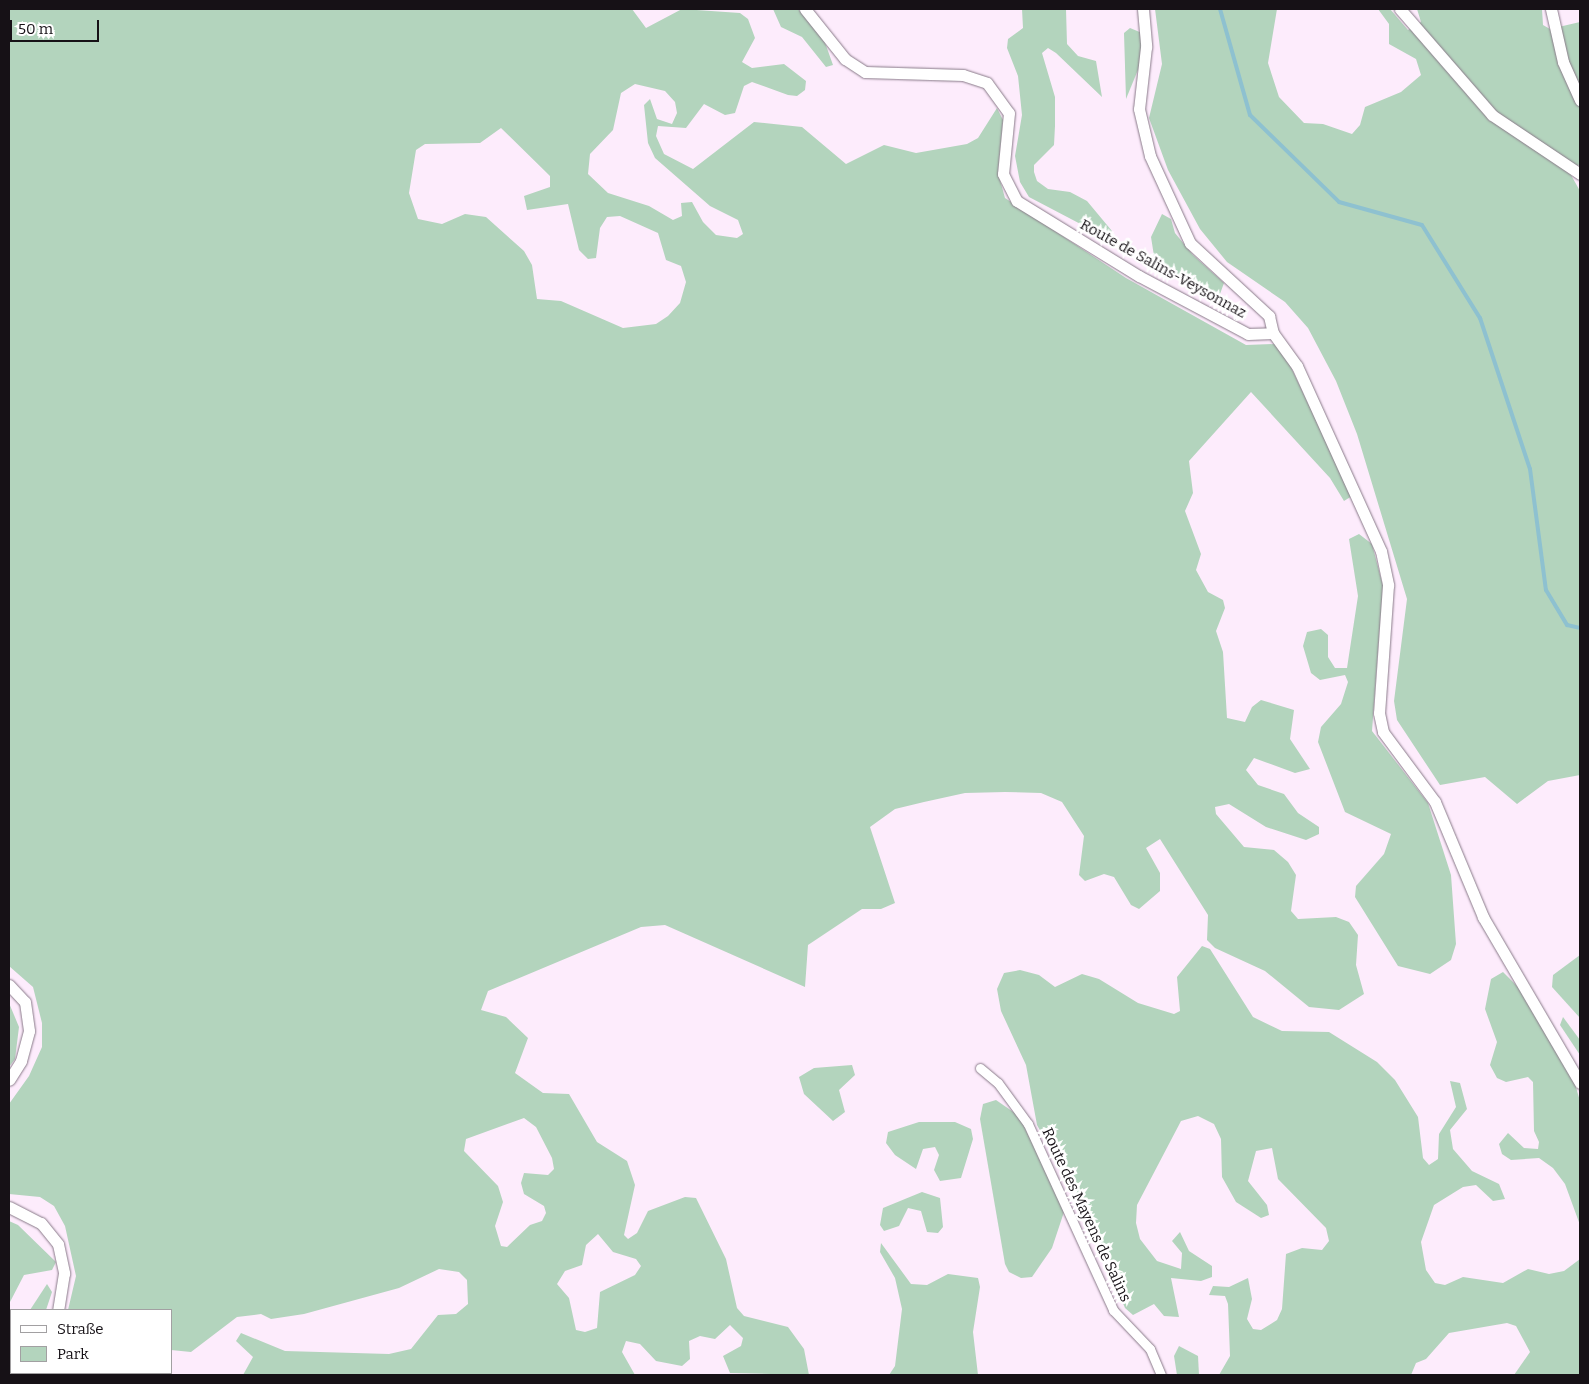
<!DOCTYPE html>
<html>
<head>
<meta charset="utf-8">
<style>
	body { margin:0 }
	#map { position:relative; width:1589px; height:1384px; overflow:hidden; background:#fdecfc; font-family:Bitter,serif }
	div>[style] { position:absolute }
	.green>* { inset:0; background:#b3d4bd }
	.stream>* { height:4px; margin:-2px; padding:0 2px; transform-origin:2px; border-radius:2px; background:#8ec1d0 }
	.roads { filter:drop-shadow(0 0 1px #897a89) drop-shadow(0 0 1px #897a89) }
	.minor>* { height:9px; margin:-4.5px; padding:0 4.5px; transform-origin:4.5px; border-radius:4.5px; background:#fff }
	.tertiary>* { height:11px; margin:-5.5px; padding:0 5.5px; transform-origin:5.5px; border-radius:5.5px; background:#fff }
	span { translate:-50% -50%; white-space:nowrap; text-align:center; line-height:1.15; -webkit-text-stroke:5px #fff; paint-order:stroke }
	.street-label { font-size:15px; color:#161116 }
	.frame { position:absolute; inset:0; border:10px solid #161116; pointer-events:none }
	.legend { position:absolute; left:10px; top:1309px; width:162px; height:65px; box-sizing:border-box; background:#fff; border:1px solid #a2a0a2; margin:0; padding:6px 9px; list-style:none; font-size:15px; color:#161116 }
	.legend li { display:flex; align-items:center; gap:10px; height:25px }
	.legend b { width:25px; border:1px solid #a2a0a2 }
	.scale { position:absolute; left:10px; top:20px; width:89px; height:22px; box-sizing:border-box; border:2px solid #161116; border-top:0; padding-left:6px; font-size:15px; line-height:18px; white-space:nowrap; color:#161116; -webkit-text-stroke:4px #fff; paint-order:stroke }
</style>
</head>
<body>
<div id="map">
	<div class="green">
		<div style="clip-path:polygon(evenodd,9px 9px,632px 9px,646px 28px,682px 9px,740px 13px,748px 19px,755px 38px,742px 62px,752px 68px,784px 64px,806px 81px,805px 90px,797px 96px,788px 95px,752px 82px,744px 86px,735px 113px,725px 115px,704px 104px,686px 128px,658px 126px,656px 136px,664px 154px,693px 169px,754px 122px,802px 127px,846px 164px,884px 145px,916px 153px,967px 144px,978px 138px,997px 108px,1003px 120px,998px 173px,1005px 198px,1126px 278px,1246px 345px,1275px 344px,1289px 363px,1352px 496px,1344px 501px,1330px 478px,1251px 392px,1189px 461px,1193px 493px,1185px 511px,1201px 554px,1196px 570px,1208px 592px,1223px 600px,1225px 608px,1216px 631px,1223px 652px,1227px 718px,1245px 722px,1252px 707px,1261px 700px,1294px 710px,1290px 739px,1310px 769px,1295px 773px,1254px 758px,1246px 770px,1258px 785px,1284px 794px,1298px 813px,1319px 827px,1319px 834px,1306px 840px,1266px 827px,1229px 804px,1215px 807px,1216px 814px,1244px 847px,1274px 850px,1288px 862px,1296px 875px,1291px 911px,1298px 919px,1336px 917px,1349px 922px,1358px 935px,1356px 965px,1364px 994px,1339px 1010px,1309px 1007px,1265px 971px,1215px 948px,1207px 940px,1208px 915px,1160px 839px,1146px 848px,1160px 873px,1160px 891px,1139px 909px,1131px 905px,1114px 877px,1104px 874px,1085px 881px,1079px 875px,1084px 836px,1062px 802px,1041px 793px,1005px 792px,965px 793px,924px 802px,895px 809px,870px 827px,895px 903px,881px 909px,862px 909px,808px 945px,805px 987px,665px 925px,641px 927px,488px 991px,481px 1010px,506px 1017px,528px 1038px,515px 1073px,543px 1093px,569px 1094px,597px 1142px,627px 1161px,635px 1185px,624px 1235px,628px 1239px,637px 1233px,648px 1211px,685px 1197px,696px 1198px,726px 1259px,737px 1308px,744px 1316px,788px 1327px,804px 1349px,809px 1375px,730px 1373px,723px 1356px,741px 1346px,743px 1338px,730px 1325px,715px 1339px,700px 1336px,689px 1341px,690px 1359px,682px 1366px,656px 1361px,640px 1344px,626px 1341px,622px 1352px,635px 1375px,243px 1375px,253px 1357px,236px 1341px,241px 1333px,285px 1351px,389px 1354px,411px 1349px,438px 1315px,456px 1314px,468px 1304px,467px 1280px,459px 1272px,439px 1269px,399px 1288px,304px 1314px,271px 1319px,261px 1314px,237px 1317px,191px 1352px,171px 1350px,171px 1310px,68px 1310px,76px 1276px,65px 1226px,54px 1206px,40px 1197px,9px 1194px,9px 1104px,29px 1076px,42px 1047px,42px 1023px,33px 987px,9px 966px,9px 9px,635px 84px,665px 91px,675px 102px,677px 113px,672px 124px,657px 119px,650px 99px,644px 105px,648px 143px,655px 158px,710px 206px,738px 220px,743px 234px,737px 238px,716px 235px,703px 222px,692px 202px,681px 203px,682px 216px,673px 220px,649px 206px,608px 193px,588px 174px,590px 154px,613px 130px,621px 93px,635px 84px,9px 9px,501px 128px,550px 176px,550px 187px,524px 196px,527px 210px,568px 204px,579px 250px,588px 259px,596px 258px,600px 228px,607px 217px,620px 216px,658px 233px,666px 260px,681px 266px,686px 282px,680px 303px,668px 316px,656px 324px,623px 328px,561px 301px,537px 299px,532px 265px,524px 251px,486px 217px,465px 214px,442px 224px,418px 219px,409px 193px,416px 150px,425px 144px,480px 143px,501px 128px,9px 9px,524px 1118px,536px 1127px,552px 1158px,554px 1169px,548px 1175px,524px 1173px,521px 1183px,524px 1194px,544px 1206px,546px 1213px,542px 1221px,530px 1225px,507px 1247px,501px 1246px,495px 1226px,503px 1202px,498px 1186px,464px 1151px,466px 1139px,524px 1118px,9px 9px,598px 1234px,613px 1252px,636px 1259px,641px 1266px,635px 1275px,600px 1292px,597px 1328px,585px 1332px,576px 1330px,569px 1298px,557px 1284px,565px 1271px,582px 1265px,586px 1245px,598px 1234px)"></div>
		<div style="clip-path:polygon(773px 9px,797px 9px,805px 14px,823px 37px,833px 65px,826px 67px,802px 37px,781px 27px)"></div>
		<div style="clip-path:polygon(1022px 9px,1066px 9px,1067px 44px,1078px 56px,1096px 61px,1102px 97px,1056px 53px,1048px 48px,1042px 53px,1055px 97px,1055px 126px,1054px 145px,1034px 165px,1034px 172px,1037px 181px,1048px 189px,1070px 192px,1087px 201px,1112px 231px,1111px 240px,1029px 197px,1020px 182px,1015px 156px,1022px 115px,1018px 76px,1007px 48px,1008px 39px,1023px 28px)"></div>
		<div style="clip-path:polygon(1155px 9px,1277px 9px,1268px 63px,1279px 97px,1304px 123px,1323px 124px,1352px 134px,1360px 125px,1365px 107px,1401px 92px,1421px 75px,1416px 59px,1389px 44px,1389px 24px,1378px 9px,1390px 9px,1408px 30px,1421px 22px,1417px 9px,1542px 9px,1543px 25px,1550px 29px,1580px 22px,1580px 163px,1571px 175px,1580px 191px,1580px 775px,1548px 781px,1517px 804px,1485px 777px,1440px 785px,1397px 720px,1394px 701px,1407px 599px,1357px 434px,1336px 381px,1308px 328px,1285px 302px,1227px 262px,1200px 229px,1168px 170px,1149px 118px,1162px 64px)"></div>
		<div style="clip-path:polygon(1130px 28px,1142px 33px,1140px 65px,1126px 99px,1124px 33px)"></div>
		<div style="clip-path:polygon(1162px 214px,1171px 219px,1175px 233px,1193px 255px,1224px 283px,1220px 294px,1199px 295px,1154px 256px,1151px 237px)"></div>
		<div style="clip-path:polygon(1359px 534px,1372px 544px,1383px 586px,1372px 731px,1428px 803px,1451px 875px,1456px 944px,1451px 960px,1430px 974px,1398px 966px,1355px 897px,1356px 886px,1384px 854px,1391px 834px,1345px 812px,1318px 742px,1321px 727px,1341px 704px,1348px 682px,1345px 675px,1320px 680px,1311px 673px,1303px 646px,1307px 632px,1321px 629px,1328px 635px,1328px 657px,1335px 668px,1347px 668px,1358px 596px,1349px 539px)"></div>
		<div style="clip-path:polygon(1202px 946px,1210px 949px,1253px 1017px,1282px 1031px,1329px 1032px,1377px 1062px,1395px 1080px,1418px 1117px,1423px 1158px,1429px 1165px,1438px 1159px,1439px 1134px,1456px 1107px,1450px 1081px,1460px 1083px,1467px 1109px,1450px 1130px,1453px 1149px,1472px 1171px,1499px 1184px,1505px 1199px,1493px 1201px,1476px 1185px,1463px 1187px,1434px 1205px,1421px 1242px,1426px 1270px,1435px 1283px,1445px 1285px,1463px 1277px,1503px 1283px,1528px 1269px,1549px 1274px,1564px 1271px,1580px 1259px,1580px 1375px,1514px 1375px,1530px 1352px,1516px 1326px,1507px 1323px,1449px 1333px,1426px 1359px,1416px 1363px,1411px 1375px,1219px 1375px,1230px 1356px,1228px 1304px,1225px 1296px,1209px 1295px,1213px 1286px,1229px 1287px,1248px 1278px,1252px 1299px,1247px 1319px,1253px 1329px,1261px 1330px,1277px 1320px,1282px 1309px,1286px 1254px,1302px 1248px,1322px 1250px,1329px 1241px,1326px 1228px,1278px 1179px,1272px 1148px,1256px 1151px,1248px 1181px,1267px 1205px,1269px 1215px,1261px 1218px,1236px 1202px,1222px 1177px,1221px 1139px,1214px 1124px,1198px 1116px,1181px 1121px,1137px 1205px,1136px 1223px,1140px 1239px,1157px 1261px,1181px 1269px,1182px 1253px,1172px 1241px,1180px 1232px,1189px 1251px,1212px 1266px,1212px 1277px,1201px 1281px,1171px 1278px,1179px 1317px,1164px 1316px,1154px 1304px,1133px 1315px,1125px 1308px,1081px 1203px,1037px 1125px,1026px 1065px,1001px 1011px,997px 989px,1004px 973px,1020px 970px,1039px 975px,1055px 987px,1082px 974px,1099px 979px,1138px 1003px,1174px 1014px,1180px 1011px,1177px 977px)"></div>
		<div style="clip-path:polygon(1580px 955px,1580px 1018px,1552px 987px,1553px 975px)"></div>
		<div style="clip-path:polygon(1503px 972px,1519px 988px,1575px 1084px,1580px 1101px,1580px 1225px,1565px 1184px,1553px 1168px,1539px 1158px,1511px 1160px,1502px 1154px,1499px 1144px,1508px 1133px,1524px 1148px,1538px 1149px,1539px 1142px,1534px 1131px,1533px 1082px,1528px 1077px,1506px 1082px,1497px 1078px,1490px 1065px,1497px 1042px,1485px 1009px,1491px 979px)"></div>
		<div style="clip-path:polygon(9px 1003px,19px 1027px,15px 1059px,9px 1067px)"></div>
		<div style="clip-path:polygon(1563px 1017px,1580px 1040px,1580px 1055px,1560px 1025px)"></div>
		<div style="clip-path:polygon(852px 1065px,855px 1075px,839px 1090px,845px 1112px,833px 1121px,804px 1094px,799px 1077px,814px 1068px)"></div>
		<div style="clip-path:polygon(996px 1100px,1019px 1116px,1065px 1209px,1052px 1248px,1032px 1277px,1021px 1278px,1009px 1272px,1005px 1264px,980px 1119px,983px 1104px)"></div>
		<div style="clip-path:polygon(919px 1122px,955px 1122px,971px 1129px,973px 1139px,961px 1178px,940px 1181px,934px 1170px,939px 1155px,935px 1147px,923px 1149px,916px 1169px,895px 1155px,886px 1143px,888px 1132px)"></div>
		<div style="clip-path:polygon(922px 1192px,940px 1198px,943px 1227px,938px 1233px,927px 1232px,921px 1211px,908px 1208px,899px 1226px,884px 1231px,880px 1225px,883px 1208px)"></div>
		<div style="clip-path:polygon(9px 1221px,18px 1225px,56px 1262px,52px 1270px,24px 1275px,10px 1302px,11px 1373px,25px 1375px,9px 1375px)"></div>
		<div style="clip-path:polygon(881px 1243px,911px 1284px,927px 1285px,948px 1274px,978px 1278px,980px 1287px,973px 1332px,978px 1375px,889px 1375px,895px 1366px,902px 1309px,895px 1278px,880px 1252px)"></div>
		<div style="clip-path:polygon(47px 1284px,52px 1292px,46px 1310px,30px 1310px)"></div>
		<div style="clip-path:polygon(1179px 1346px,1198px 1356px,1199px 1375px,1177px 1375px,1174px 1356px)"></div>
	</div>
	<div class="stream">
		<div style="left:1220px;top:9px;width:110px;rotate:74.2deg"></div>
		<div style="left:1250px;top:115px;width:124px;rotate:44.3deg"></div>
		<div style="left:1339px;top:202px;width:86px;rotate:15.5deg"></div>
		<div style="left:1422px;top:225px;width:110px;rotate:58.1deg"></div>
		<div style="left:1480px;top:318px;width:159px;rotate:71.7deg"></div>
		<div style="left:1530px;top:469px;width:122px;rotate:82.5deg"></div>
		<div style="left:1546px;top:590px;width:41px;rotate:59deg"></div>
		<div style="left:1567px;top:625px;width:13px;rotate:13deg"></div>
	</div>
	<div class="roads">
		<div class="minor">
			<div style="left:980px;top:1068px;width:23px;rotate:40deg"></div>
			<div style="left:998px;top:1083px;width:51px;rotate:53.8deg"></div>
			<div style="left:1028px;top:1124px;width:205px;rotate:65.4deg"></div>
			<div style="left:1113px;top:1310px;width:54px;rotate:46.5deg"></div>
			<div style="left:1150px;top:1349px;width:28px;rotate:67deg"></div>
		</div>
		<div class="tertiary">
			<div style="left:805px;top:9px;width:64px;rotate:51.3deg"></div>
			<div style="left:845px;top:59px;width:24px;rotate:33deg"></div>
			<div style="left:865px;top:72px;width:98px;rotate:1.8deg"></div>
			<div style="left:963px;top:75px;width:25px;rotate:18deg"></div>
			<div style="left:987px;top:83px;width:37px;rotate:54deg"></div>
			<div style="left:1009px;top:113px;width:61px;rotate:95.6deg"></div>
			<div style="left:1003px;top:174px;width:30px;rotate:63deg"></div>
			<div style="left:1017px;top:201px;width:143px;rotate:31.6deg"></div>
			<div style="left:1139px;top:276px;width:123px;rotate:28deg"></div>
			<div style="left:1248px;top:334px;width:25px;rotate:-2deg"></div>
			<div style="left:1143px;top:9px;width:38px;rotate:85deg"></div>
			<div style="left:1146px;top:47px;width:62px;rotate:96.4deg"></div>
			<div style="left:1139px;top:109px;width:48px;rotate:76.8deg"></div>
			<div style="left:1150px;top:156px;width:96px;rotate:65.3deg"></div>
			<div style="left:1190px;top:243px;width:108px;rotate:42.7deg"></div>
			<div style="left:1269px;top:316px;width:17px;rotate:77deg"></div>
			<div style="left:1400px;top:9px;width:140px;rotate:49deg"></div>
			<div style="left:1492px;top:115px;width:106px;rotate:33.8deg"></div>
			<div style="left:1551px;top:9px;width:54px;rotate:77.2deg"></div>
			<div style="left:1563px;top:62px;width:42px;rotate:65.9deg"></div>
			<div style="left:1273px;top:333px;width:41px;rotate:54deg"></div>
			<div style="left:1297px;top:366px;width:203px;rotate:65.6deg"></div>
			<div style="left:1381px;top:551px;width:35px;rotate:78deg"></div>
			<div style="left:1388px;top:585px;width:128px;rotate:94deg"></div>
			<div style="left:1379px;top:713px;width:19px;rotate:78deg"></div>
			<div style="left:1383px;top:732px;width:87px;rotate:53.4deg"></div>
			<div style="left:1435px;top:802px;width:125px;rotate:67.3deg"></div>
			<div style="left:1483px;top:917px;width:192px;rotate:59.7deg"></div>
			<div style="left:9px;top:985px;width:23px;rotate:47deg"></div>
			<div style="left:25px;top:1002px;width:29px;rotate:82deg"></div>
			<div style="left:29px;top:1031px;width:31px;rotate:105deg"></div>
			<div style="left:21px;top:1061px;width:22px;rotate:122deg"></div>
			<div style="left:9px;top:1207px;width:36px;rotate:27deg"></div>
			<div style="left:41px;top:1223px;width:27px;rotate:51deg"></div>
			<div style="left:58px;top:1244px;width:30px;rotate:78deg"></div>
			<div style="left:64px;top:1273px;width:37px;rotate:99deg"></div>
			<div style="left:46px;top:1373px;width:2px;rotate:63deg"></div>
		</div>
	</div>
	<div class="street-label">
		<span style="left:1163px;top:269px;rotate:29deg">Route de Salins-Veysonnaz</span>
		<span style="left:1086px;top:1215px;rotate:65deg">Route des Mayens de Salins</span>
	</div>
	<div class="frame"></div>
	<ul class="legend">
	<li><b style="height:6px;background:#fff"></b>Straße</li>
	<li><b style="height:14px;background:#b3d4bd"></b>Park</li>
	</ul>
	<div class="scale">50 m</div>
</div>
</body>
</html>
